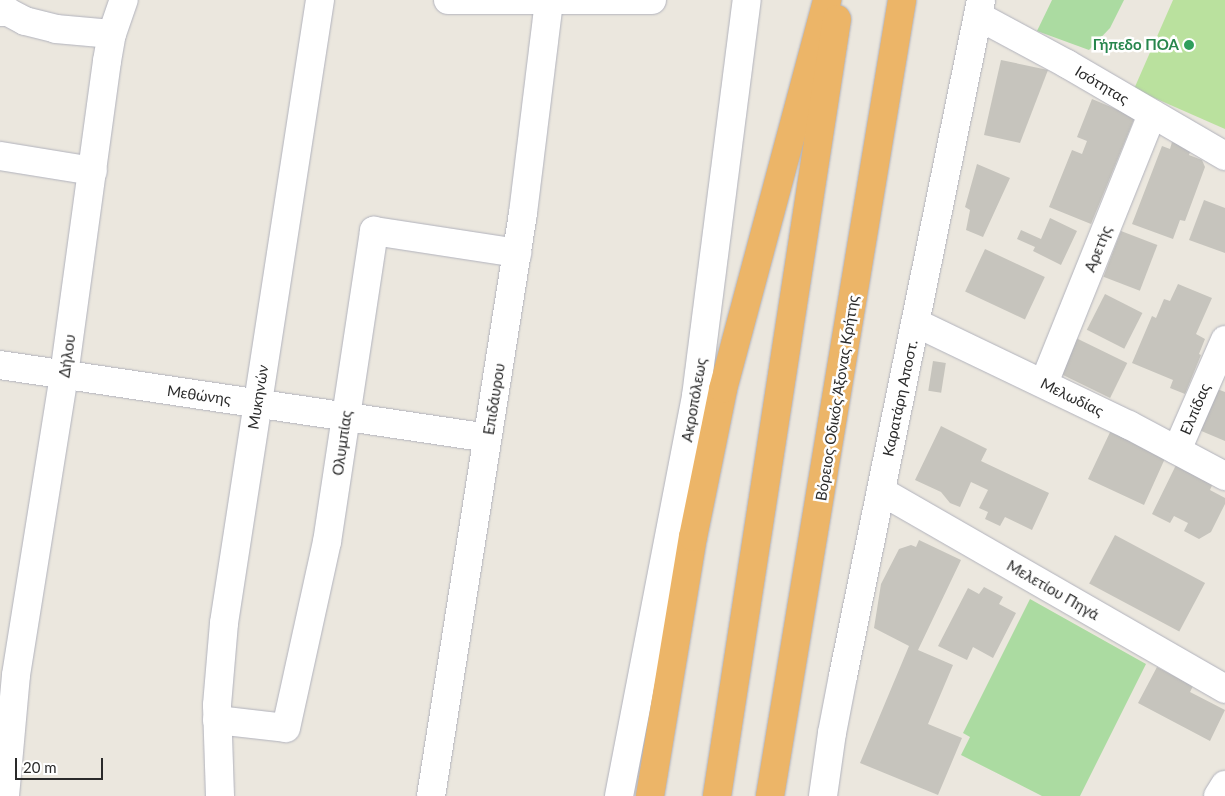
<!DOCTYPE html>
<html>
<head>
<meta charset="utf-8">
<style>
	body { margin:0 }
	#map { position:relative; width:1225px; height:796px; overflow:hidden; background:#ebe7de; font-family:Lato,sans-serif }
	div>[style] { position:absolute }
	.green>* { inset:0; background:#abdba1 }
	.pitch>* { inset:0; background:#bae19e }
	.building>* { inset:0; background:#c6c4bd; transform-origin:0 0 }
	.roads { filter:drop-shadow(0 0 1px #b1b2bc) drop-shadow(0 0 1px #b1b2bc) }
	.minor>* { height:28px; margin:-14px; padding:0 14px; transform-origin:14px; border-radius:14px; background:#fff }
	.highway>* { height:28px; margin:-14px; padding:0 14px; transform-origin:14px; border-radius:14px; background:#ecb568 }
	.dots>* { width:14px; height:14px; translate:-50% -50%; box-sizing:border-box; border:2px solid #fff; border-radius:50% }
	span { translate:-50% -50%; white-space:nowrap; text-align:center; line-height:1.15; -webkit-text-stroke:5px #fff; paint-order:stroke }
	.leisure-label { font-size:15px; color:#27864d; font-weight:700 }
	.right { translate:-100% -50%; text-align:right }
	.street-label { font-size:15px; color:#2a2a2a }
	.scale { position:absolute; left:15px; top:758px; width:88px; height:22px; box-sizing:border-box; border:2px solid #2a2a2a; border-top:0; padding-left:6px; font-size:15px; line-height:18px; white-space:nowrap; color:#2a2a2a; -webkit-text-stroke:4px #fff; paint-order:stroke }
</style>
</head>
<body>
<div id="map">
	<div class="green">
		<div style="clip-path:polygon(1052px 0,1124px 0,1110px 28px,1089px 50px,1037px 31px)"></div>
		<div style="clip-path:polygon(1030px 599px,1146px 664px,1080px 796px,1042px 796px,961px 755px,970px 737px,963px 733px)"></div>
	</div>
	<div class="pitch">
		<div style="clip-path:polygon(1173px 0,1225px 0,1225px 129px,1134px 89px)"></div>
	</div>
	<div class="building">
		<div style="clip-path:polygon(1001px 60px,1048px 70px,1020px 143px,984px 135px)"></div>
		<div style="clip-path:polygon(1092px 99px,1135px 117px,1091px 224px,1049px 207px,1072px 150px,1082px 154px,1087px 141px,1077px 137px)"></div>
		<div style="clip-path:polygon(1172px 142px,1191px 149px,1189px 155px,1202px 160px,1205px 167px,1185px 221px,1180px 220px,1173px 239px,1132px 224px,1162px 146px,1170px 149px)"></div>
		<div style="clip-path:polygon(977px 164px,1010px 178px,983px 237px,966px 230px,970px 210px,965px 207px)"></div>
		<div style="clip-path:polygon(1204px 200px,1225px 208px,1225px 253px,1189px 240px)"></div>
		<div style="clip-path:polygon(1050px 218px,1077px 231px,1061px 265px,1033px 251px,1035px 247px,1017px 239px,1021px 230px,1041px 239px)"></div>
		<div style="left:1121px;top:231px;width:39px;height:49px;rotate:21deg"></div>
		<div style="left:985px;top:249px;width:66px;height:47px;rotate:25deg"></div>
		<div style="clip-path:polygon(1178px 284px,1212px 298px,1196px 334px,1205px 339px,1199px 354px,1201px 355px,1185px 394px,1170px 388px,1173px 380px,1132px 363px,1152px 316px,1156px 318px,1164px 299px,1170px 301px)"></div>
		<div style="left:1105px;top:294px;width:42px;height:40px;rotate:27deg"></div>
		<div style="left:1076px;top:338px;width:57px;height:39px;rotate:26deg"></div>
		<div style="left:933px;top:361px;width:13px;height:30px;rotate:9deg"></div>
		<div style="clip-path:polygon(1217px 389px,1225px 392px,1225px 441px,1199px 430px)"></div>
		<div style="clip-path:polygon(941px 426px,987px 449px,981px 461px,1049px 493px,1032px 530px,1005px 517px,1000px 526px,985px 519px,988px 512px,979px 508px,988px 490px,971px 482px,960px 507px,950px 503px,941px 492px,915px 480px)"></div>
		<div style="clip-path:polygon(1112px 428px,1134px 438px,1131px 442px,1151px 452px,1167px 454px,1144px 505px,1088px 479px)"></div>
		<div style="clip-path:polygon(1176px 465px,1213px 483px,1210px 490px,1225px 498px,1225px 504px,1211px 532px,1199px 539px,1184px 531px,1188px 523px,1174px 516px,1170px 523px,1152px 514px)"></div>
		<div style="left:1115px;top:535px;width:102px;height:55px;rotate:28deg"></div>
		<div style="clip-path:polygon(919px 540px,961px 560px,918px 650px,953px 665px,928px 724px,962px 738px,938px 795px,860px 763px,909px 646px,874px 628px,881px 584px,899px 549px,911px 545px,916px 547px)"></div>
		<div style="clip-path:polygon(984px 587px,1003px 597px,999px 604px,1016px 613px,993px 658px,973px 647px,967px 660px,938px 646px,968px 588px,979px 594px)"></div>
		<div style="clip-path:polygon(1157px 667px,1193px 686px,1190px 692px,1225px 710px,1210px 741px,1138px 703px)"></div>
	</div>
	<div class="roads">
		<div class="minor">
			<div style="left:448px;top:0;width:204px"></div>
			<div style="left:0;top:12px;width:8px"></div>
			<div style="left:8px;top:12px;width:19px;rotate:28deg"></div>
			<div style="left:25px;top:21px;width:32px;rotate:14deg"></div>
			<div style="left:56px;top:29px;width:56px;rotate:5.1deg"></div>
			<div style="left:978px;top:16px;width:101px;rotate:28.3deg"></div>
			<div style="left:1067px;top:64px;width:183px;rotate:30.2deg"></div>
			<div style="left:0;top:156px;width:94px;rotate:9.2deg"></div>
			<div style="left:916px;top:323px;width:236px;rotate:25.6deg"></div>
			<div style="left:1129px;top:425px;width:109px;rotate:28deg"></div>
			<div style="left:0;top:365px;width:493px;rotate:8.5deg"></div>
			<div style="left:1044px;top:383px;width:290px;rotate:-68.1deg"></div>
			<div style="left:1177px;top:450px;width:120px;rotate:-66.4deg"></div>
			<div style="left:881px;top:491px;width:397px;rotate:29.9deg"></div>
			<div style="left:217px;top:720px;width:69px;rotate:6.6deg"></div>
			<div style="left:286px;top:728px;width:190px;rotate:-77.6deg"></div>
			<div style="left:327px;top:542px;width:315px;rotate:-81.4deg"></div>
			<div style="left:374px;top:231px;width:145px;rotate:8.7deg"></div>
			<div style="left:5px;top:796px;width:121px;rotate:-84.8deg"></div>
			<div style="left:16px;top:675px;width:304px;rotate:-80.9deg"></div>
			<div style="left:64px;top:375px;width:317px;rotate:-82.2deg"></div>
			<div style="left:107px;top:61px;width:27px;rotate:-80deg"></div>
			<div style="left:112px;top:34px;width:36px;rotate:-71deg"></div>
			<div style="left:220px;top:796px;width:91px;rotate:-91.9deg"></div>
			<div style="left:217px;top:705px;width:82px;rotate:-85.1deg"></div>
			<div style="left:224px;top:623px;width:630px;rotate:-81.24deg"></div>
			<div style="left:431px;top:796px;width:590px;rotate:-81.03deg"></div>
			<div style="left:523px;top:213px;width:214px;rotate:-83deg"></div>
			<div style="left:619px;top:796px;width:407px;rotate:-79.1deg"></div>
			<div style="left:696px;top:396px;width:399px;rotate:-82.7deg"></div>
			<div style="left:823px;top:796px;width:64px;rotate:-81.9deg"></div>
			<div style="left:832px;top:733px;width:58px;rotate:-79.1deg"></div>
			<div style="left:843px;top:676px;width:690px;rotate:-78.46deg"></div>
			<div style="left:1218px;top:796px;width:13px;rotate:-58deg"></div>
		</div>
		<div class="highway">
			<div style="left:650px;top:796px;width:263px;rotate:-80.6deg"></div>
			<div style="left:693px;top:537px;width:151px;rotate:-78.5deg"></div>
			<div style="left:723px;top:389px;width:403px;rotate:-75deg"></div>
			<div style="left:717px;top:796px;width:786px;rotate:-81.22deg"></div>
			<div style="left:770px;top:796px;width:807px;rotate:-80.58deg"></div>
		</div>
	</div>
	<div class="dots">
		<div style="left:1189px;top:45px;background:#2e9e5b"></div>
	</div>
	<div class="leisure-label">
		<span class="right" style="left:1179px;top:45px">Γήπεδο ΠΟΑ</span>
	</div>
	<div class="street-label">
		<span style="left:1102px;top:85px;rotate:31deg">Ισότητας</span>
		<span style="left:1098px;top:249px;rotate:-68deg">Αρετής</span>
		<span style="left:67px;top:356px;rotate:-82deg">Δήλου</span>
		<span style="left:199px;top:395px;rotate:8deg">Μεθώνης</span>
		<span style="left:258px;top:397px;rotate:-81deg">Μυκηνών</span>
		<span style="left:1072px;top:397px;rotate:26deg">Μελωδίας</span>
		<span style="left:837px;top:398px;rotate:-81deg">Βόρειος Οδικός Άξονας Κρήτης</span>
		<span style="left:900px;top:398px;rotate:-78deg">Καρατάρη Αποστ.</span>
		<span style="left:494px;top:399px;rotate:-81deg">Επιδάυρου</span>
		<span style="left:694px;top:400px;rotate:-80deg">Ακροπόλεως</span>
		<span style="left:1195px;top:409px;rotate:-67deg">Ελπίδας</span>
		<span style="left:342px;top:443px;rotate:-82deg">Ολυμπίας</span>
		<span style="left:1053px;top:590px;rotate:30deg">Μελετίου Πηγά</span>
	</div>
	<div class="scale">20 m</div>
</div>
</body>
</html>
